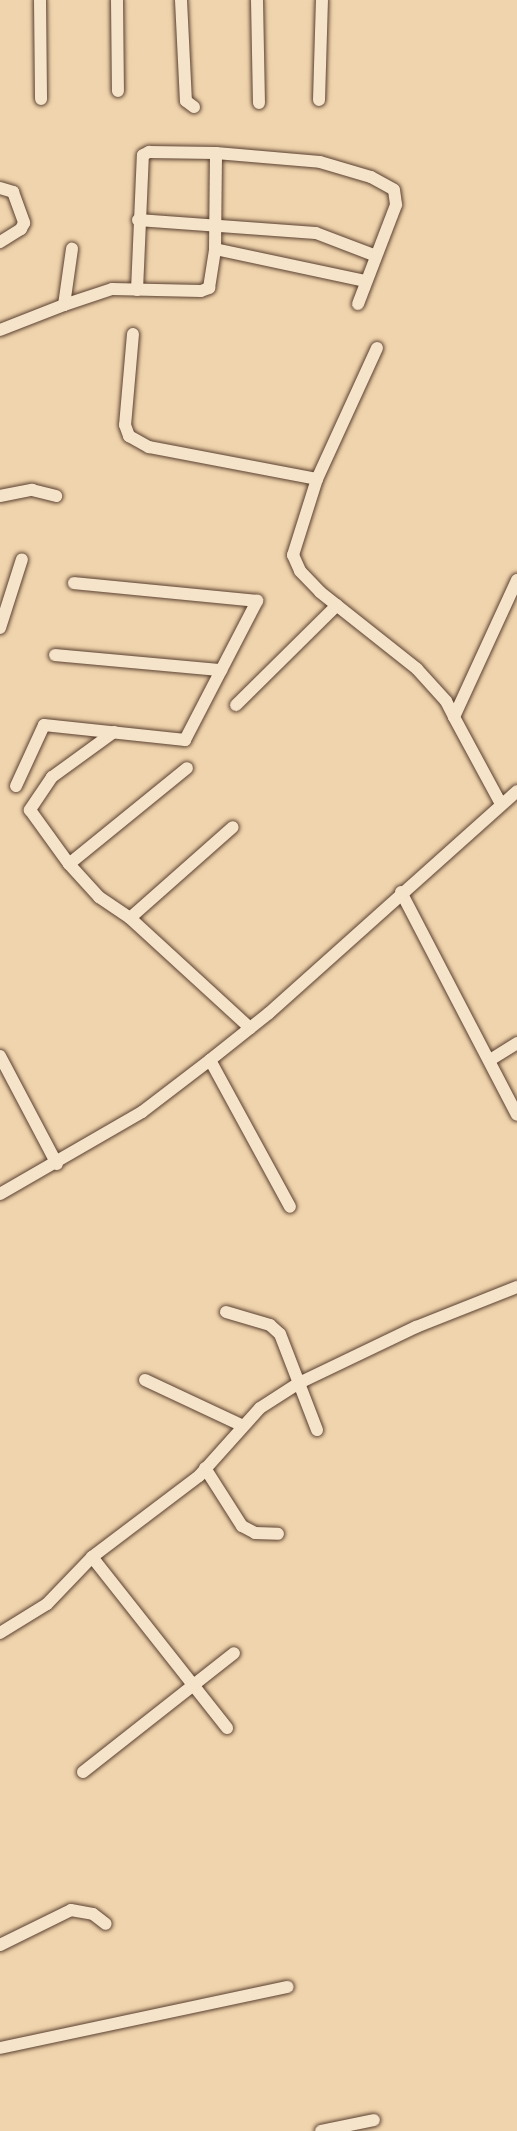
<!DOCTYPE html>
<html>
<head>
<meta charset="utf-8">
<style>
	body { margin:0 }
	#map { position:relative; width:517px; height:2131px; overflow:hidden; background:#f0d4ad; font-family:"IM FELL English",serif }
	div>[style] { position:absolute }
	.roads { filter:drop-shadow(0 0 2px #5a4030) drop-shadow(0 0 2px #5a4030) }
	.minor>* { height:12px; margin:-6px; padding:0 6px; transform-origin:6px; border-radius:6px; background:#f5e3ca }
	span { translate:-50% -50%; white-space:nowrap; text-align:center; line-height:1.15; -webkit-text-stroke:4.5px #f5e3ca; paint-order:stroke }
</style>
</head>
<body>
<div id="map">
	<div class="roads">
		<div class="minor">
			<div style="left:40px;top:0;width:99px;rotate:89.4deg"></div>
			<div style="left:117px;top:0;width:91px;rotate:89.4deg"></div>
			<div style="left:181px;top:0;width:101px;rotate:87.2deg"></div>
			<div style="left:186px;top:101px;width:10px;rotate:37deg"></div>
			<div style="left:257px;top:0;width:103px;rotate:88.9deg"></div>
			<div style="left:319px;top:100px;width:100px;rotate:-88.3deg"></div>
			<div style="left:0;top:188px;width:14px;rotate:17deg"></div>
			<div style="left:13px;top:192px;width:33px;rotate:70deg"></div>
			<div style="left:24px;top:223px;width:7px;rotate:117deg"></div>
			<div style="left:21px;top:229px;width:25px;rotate:148deg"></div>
			<div style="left:138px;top:220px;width:178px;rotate:4.2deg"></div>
			<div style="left:316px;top:233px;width:62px;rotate:20.8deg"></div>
			<div style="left:215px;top:249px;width:153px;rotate:12deg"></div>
			<div style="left:137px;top:290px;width:135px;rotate:-87.5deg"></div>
			<div style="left:143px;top:155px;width:7px;rotate:-27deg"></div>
			<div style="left:149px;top:152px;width:67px;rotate:0.9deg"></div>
			<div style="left:216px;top:153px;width:104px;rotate:4.9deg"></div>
			<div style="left:320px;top:162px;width:53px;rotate:16.4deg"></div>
			<div style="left:371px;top:177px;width:26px;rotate:29deg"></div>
			<div style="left:394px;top:190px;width:15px;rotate:82deg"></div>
			<div style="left:396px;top:205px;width:106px;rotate:111deg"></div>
			<div style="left:64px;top:305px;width:51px;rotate:-18.4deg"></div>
			<div style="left:112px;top:289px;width:89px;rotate:1.3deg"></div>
			<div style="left:201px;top:291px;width:9px;rotate:-21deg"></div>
			<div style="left:209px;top:288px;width:39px;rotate:-81deg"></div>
			<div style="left:215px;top:249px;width:96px;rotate:-89.4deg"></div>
			<div style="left:0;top:330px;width:69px;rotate:-21.3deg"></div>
			<div style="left:64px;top:305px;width:57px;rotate:-81.9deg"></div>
			<div style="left:133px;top:334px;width:91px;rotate:95deg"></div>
			<div style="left:125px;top:425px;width:12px;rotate:70deg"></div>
			<div style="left:129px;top:436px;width:23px;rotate:29deg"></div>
			<div style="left:149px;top:447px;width:171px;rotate:10.8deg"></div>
			<div style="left:377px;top:348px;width:144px;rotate:114.6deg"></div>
			<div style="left:317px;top:479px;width:80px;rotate:107.5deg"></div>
			<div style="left:293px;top:555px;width:17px;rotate:66deg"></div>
			<div style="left:300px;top:571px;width:29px;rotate:46deg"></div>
			<div style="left:320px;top:592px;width:124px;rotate:38.4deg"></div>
			<div style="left:417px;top:669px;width:43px;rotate:47.8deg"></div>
			<div style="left:446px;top:701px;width:18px;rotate:63deg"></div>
			<div style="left:0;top:496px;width:33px;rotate:-11deg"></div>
			<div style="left:32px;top:490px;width:25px;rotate:14deg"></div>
			<div style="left:0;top:628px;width:72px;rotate:-72.3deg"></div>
			<div style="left:55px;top:655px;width:167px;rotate:5.2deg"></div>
			<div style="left:236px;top:705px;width:142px;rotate:-44.7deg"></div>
			<div style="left:114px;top:732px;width:77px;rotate:144deg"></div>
			<div style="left:52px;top:777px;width:40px;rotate:124deg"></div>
			<div style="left:30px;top:810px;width:67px;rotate:54.2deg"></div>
			<div style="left:69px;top:864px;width:45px;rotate:47.7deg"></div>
			<div style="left:99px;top:897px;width:37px;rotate:34deg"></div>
			<div style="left:130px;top:918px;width:163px;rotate:42.5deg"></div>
			<div style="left:16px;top:786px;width:67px;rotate:-65.3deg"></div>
			<div style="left:44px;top:725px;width:142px;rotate:6.1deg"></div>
			<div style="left:185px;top:740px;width:157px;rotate:-62.6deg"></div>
			<div style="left:257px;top:601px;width:184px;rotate:-174.4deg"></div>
			<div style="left:501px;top:804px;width:99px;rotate:-118.4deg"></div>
			<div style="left:454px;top:717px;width:151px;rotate:-65.3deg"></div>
			<div style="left:69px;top:864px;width:152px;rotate:-39.1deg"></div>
			<div style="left:401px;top:892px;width:251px;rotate:62.5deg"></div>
			<div style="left:130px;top:918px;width:137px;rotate:-41.5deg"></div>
			<div style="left:0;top:1056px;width:122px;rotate:62.2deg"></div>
			<div style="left:210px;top:1060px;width:167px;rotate:61.4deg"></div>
			<div style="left:490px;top:1060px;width:32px;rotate:-32deg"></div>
			<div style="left:0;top:1194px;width:164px;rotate:-30deg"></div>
			<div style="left:142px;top:1112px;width:86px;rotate:-37.4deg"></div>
			<div style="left:210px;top:1060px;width:75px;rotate:-38.5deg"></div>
			<div style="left:269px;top:1013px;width:333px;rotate:-41.8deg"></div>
			<div style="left:226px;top:1312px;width:46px;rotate:16.5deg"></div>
			<div style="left:270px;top:1325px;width:13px;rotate:42deg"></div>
			<div style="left:280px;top:1334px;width:103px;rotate:68.9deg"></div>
			<div style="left:145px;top:1380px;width:106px;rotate:25.1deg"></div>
			<div style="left:205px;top:1468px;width:69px;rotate:57.5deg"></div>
			<div style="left:242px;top:1526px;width:15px;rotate:28deg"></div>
			<div style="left:255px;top:1533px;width:23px;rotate:2deg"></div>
			<div style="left:92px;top:1557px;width:218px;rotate:51.7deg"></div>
			<div style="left:0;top:1633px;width:55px;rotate:-31.7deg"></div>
			<div style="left:47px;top:1604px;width:65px;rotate:-46.2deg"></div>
			<div style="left:92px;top:1557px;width:134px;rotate:-37.1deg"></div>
			<div style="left:199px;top:1476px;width:91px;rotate:-48.1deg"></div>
			<div style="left:260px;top:1408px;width:46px;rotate:-32.7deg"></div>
			<div style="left:299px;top:1383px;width:130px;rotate:-25.6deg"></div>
			<div style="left:416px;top:1327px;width:109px;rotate:-21.6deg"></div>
			<div style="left:83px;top:1772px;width:192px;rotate:-38.2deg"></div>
			<div style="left:0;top:1945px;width:79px;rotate:-26.2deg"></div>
			<div style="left:71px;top:1910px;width:22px;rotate:10deg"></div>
			<div style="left:93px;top:1914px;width:16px;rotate:38deg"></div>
			<div style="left:0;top:2048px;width:294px;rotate:-12deg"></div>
			<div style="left:321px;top:2131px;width:54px;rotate:-11.7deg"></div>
		</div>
	</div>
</div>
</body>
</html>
